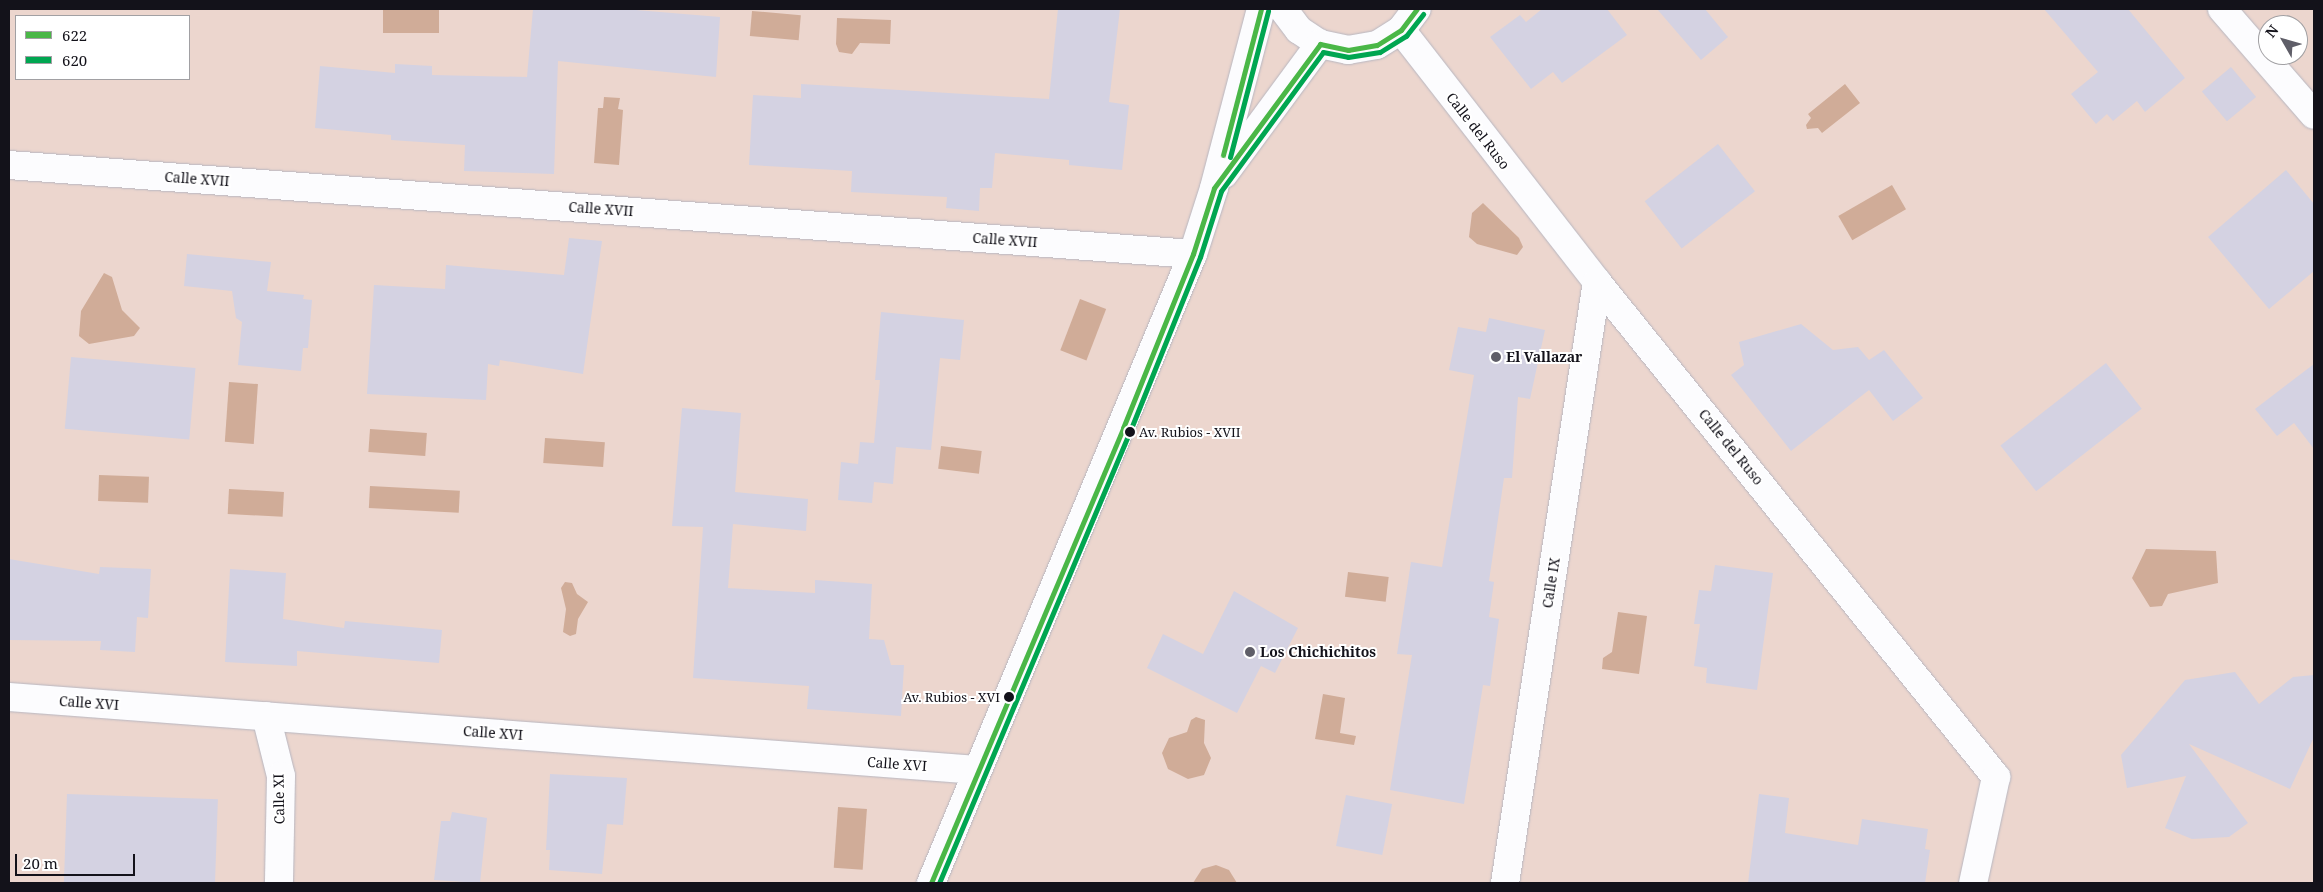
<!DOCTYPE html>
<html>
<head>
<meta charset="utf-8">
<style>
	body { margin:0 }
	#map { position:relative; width:2323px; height:892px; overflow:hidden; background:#edecf9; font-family:"Noto Serif",serif }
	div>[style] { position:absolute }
	.green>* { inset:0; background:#ecd6ce }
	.water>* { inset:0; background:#d0ac98; transform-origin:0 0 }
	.building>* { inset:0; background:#d4d2e2; transform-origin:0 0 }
	.roads { filter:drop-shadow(0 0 1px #b7b6c0) drop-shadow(0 0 1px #b7b6c0) }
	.minor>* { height:28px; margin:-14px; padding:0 14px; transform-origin:14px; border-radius:14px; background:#fcfcfe }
	.tertiary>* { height:28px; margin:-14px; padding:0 14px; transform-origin:14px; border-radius:14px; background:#fcfcfe }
	.bus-1>* { height:5px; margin:-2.5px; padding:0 2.5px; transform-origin:2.5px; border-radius:2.5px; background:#4ab747 }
	.bus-2>* { height:5px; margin:-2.5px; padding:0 2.5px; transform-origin:2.5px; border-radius:2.5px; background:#00a651 }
	.dots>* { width:14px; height:14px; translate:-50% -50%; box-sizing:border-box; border:2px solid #fff; border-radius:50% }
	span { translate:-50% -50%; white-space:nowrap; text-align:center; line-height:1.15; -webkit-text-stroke:4px #fff; paint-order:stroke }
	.bus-label { font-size:13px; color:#13121a }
	.left { translate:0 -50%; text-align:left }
	.right { translate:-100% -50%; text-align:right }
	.street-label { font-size:14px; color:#13121a }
	.poi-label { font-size:14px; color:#13121a; font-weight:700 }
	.frame { position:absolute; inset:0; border:10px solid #13121a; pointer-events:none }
	.legend { position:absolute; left:15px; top:15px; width:175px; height:65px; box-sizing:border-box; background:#fff; border:1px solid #a1a0a3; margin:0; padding:6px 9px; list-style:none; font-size:15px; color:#13121a }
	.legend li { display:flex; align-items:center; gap:10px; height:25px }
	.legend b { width:25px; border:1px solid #a1a0a3 }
	.north { position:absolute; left:2258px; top:15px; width:50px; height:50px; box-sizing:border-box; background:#fff; border:1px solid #a1a0a3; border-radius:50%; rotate:308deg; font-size:14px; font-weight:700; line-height:20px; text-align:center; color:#13121a }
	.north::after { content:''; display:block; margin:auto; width:18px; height:22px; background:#5f5e68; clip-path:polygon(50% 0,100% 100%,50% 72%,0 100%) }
	.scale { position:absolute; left:15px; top:854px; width:120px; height:22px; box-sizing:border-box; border:2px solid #13121a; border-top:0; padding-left:6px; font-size:15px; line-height:18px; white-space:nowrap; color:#13121a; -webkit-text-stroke:4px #fff; paint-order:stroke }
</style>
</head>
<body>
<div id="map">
	<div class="green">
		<div style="clip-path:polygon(evenodd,9px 9px,2314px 9px,2314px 883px,9px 883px,9px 9px,16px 16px,189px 16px,189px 79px,16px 79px,16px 16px,9px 9px,2268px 25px,2298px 25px,2298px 55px,2268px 55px,2268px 25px)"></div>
	</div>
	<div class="water">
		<div style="left:383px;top:9px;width:56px;height:24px"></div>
		<div style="left:752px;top:11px;width:49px;height:25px;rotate:5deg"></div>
		<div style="clip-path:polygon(837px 18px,891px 20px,890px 44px,860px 43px,852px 54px,839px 52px,836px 44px)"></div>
		<div style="clip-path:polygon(1845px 84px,1860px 103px,1822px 133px,1818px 128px,1807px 129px,1806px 125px,1811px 118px,1808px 114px)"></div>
		<div style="clip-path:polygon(604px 97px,620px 98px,618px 109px,623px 110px,619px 165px,594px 163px,598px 108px,603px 108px)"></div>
		<div style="left:1892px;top:185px;width:28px;height:62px;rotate:60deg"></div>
		<div style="clip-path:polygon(1483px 203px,1519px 238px,1523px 247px,1517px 255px,1477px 244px,1469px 237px,1472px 213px)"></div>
		<div style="clip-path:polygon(104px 273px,112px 277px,122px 310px,140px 328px,134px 336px,89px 344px,79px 336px,81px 311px)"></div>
		<div style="left:1080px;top:299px;width:28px;height:55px;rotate:21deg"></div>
		<div style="left:229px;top:382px;width:29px;height:60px;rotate:4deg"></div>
		<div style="left:370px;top:429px;width:57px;height:23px;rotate:4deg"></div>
		<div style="left:545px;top:438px;width:60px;height:25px;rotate:4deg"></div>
		<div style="left:941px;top:446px;width:41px;height:23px;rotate:7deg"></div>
		<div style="left:99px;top:475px;width:50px;height:26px;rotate:2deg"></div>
		<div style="left:370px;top:486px;width:90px;height:22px;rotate:3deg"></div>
		<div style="left:229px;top:489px;width:55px;height:25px;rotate:3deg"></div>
		<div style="clip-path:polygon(2146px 549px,2216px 551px,2218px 583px,2168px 594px,2162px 606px,2150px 607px,2132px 578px)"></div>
		<div style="left:1348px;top:572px;width:41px;height:25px;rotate:7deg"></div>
		<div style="clip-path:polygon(565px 582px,572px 583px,577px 594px,588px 602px,578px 619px,576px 634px,570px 636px,563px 632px,566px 609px,561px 588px)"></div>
		<div style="clip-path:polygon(1618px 612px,1647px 616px,1639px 674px,1602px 669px,1603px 658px,1612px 652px)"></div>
		<div style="clip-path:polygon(1323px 694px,1345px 698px,1340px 733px,1356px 736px,1354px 745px,1315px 739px)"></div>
		<div style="clip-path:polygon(1196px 717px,1205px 720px,1204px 743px,1211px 758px,1204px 775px,1188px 779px,1168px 769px,1162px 753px,1169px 738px,1187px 732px,1191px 720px)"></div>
		<div style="left:838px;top:807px;width:29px;height:61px;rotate:4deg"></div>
		<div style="clip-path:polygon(1216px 865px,1229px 870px,1237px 883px,1193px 883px,1202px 869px)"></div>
	</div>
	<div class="building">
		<div style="clip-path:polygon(533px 9px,624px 9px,720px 17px,716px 77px,558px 61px,554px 174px,464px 171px,465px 145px,391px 140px,391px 135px,315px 128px,320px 66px,395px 73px,395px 64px,432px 66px,432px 75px,527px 77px)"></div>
		<div style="clip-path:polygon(1058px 9px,1120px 9px,1109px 102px,1129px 105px,1122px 170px,1069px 165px,1069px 160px,995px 153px,992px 188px,980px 188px,979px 211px,946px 208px,947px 197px,851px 192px,852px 171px,749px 165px,753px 95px,801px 98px,801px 84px,1049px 99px)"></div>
		<div style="clip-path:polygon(1542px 9px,1607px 9px,1627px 35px,1562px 83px,1553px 72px,1531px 89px,1490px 37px,1520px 15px,1526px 22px)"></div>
		<div style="clip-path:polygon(1657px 9px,1705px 9px,1728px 37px,1701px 60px)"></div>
		<div style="clip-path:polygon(2044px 9px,2128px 9px,2185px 78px,2145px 112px,2137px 101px,2113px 121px,2107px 114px,2096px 124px,2071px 94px,2098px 72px)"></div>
		<div style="left:2231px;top:67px;width:39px;height:38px;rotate:50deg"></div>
		<div style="left:1718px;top:144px;width:60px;height:93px;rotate:52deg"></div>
		<div style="clip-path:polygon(2286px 170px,2314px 204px,2314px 271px,2269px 309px,2208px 237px)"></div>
		<div style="clip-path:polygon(569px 238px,602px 241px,583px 374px,500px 360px,499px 366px,488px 364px,486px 400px,367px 394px,374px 285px,445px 289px,446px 265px,564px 275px)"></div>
		<div style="clip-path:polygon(187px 254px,271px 262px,267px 291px,304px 295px,303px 299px,312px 300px,308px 348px,303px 348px,301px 371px,238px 365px,242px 322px,236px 318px,232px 291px,184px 286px)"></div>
		<div style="clip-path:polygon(881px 312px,964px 320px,960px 360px,940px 358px,931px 450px,896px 447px,893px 484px,874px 482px,872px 503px,838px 500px,841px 462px,858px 464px,860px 442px,874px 443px,880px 380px,875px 380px)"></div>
		<div style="clip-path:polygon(1489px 318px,1545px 330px,1530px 399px,1518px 397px,1512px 478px,1504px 478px,1489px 581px,1494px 582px,1489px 617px,1499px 619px,1490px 686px,1483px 685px,1464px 804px,1390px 790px,1412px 655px,1397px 654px,1411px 562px,1442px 567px,1474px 375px,1449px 370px,1458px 327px,1486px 332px)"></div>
		<div style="clip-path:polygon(1801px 324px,1833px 350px,1858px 347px,1869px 360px,1884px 350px,1923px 398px,1893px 421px,1869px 390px,1791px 451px,1731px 375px,1744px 365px,1739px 342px)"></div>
		<div style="left:71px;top:357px;width:125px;height:72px;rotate:5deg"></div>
		<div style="left:2106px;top:363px;width:58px;height:134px;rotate:52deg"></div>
		<div style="clip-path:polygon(2314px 364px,2314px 449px,2294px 423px,2277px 436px,2255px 409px)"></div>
		<div style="clip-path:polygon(682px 408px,741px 413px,735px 492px,808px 499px,806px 531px,733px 524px,728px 588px,815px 593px,815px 580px,872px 584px,869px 639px,884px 640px,891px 665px,904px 665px,901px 716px,807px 709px,809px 686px,693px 678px,703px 527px,672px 526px)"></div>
		<div style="clip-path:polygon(9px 559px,99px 574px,100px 567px,151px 569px,148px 618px,137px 617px,135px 652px,100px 650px,101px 641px,9px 640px)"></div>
		<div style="clip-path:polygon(1715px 565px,1773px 573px,1757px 690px,1706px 683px,1707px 668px,1694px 666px,1700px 624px,1694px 624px,1699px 590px,1711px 591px)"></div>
		<div style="clip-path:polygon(230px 569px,286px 573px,283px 619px,344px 628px,345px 621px,442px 630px,439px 663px,297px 651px,297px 666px,225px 662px)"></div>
		<div style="clip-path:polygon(1234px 591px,1298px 628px,1275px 673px,1261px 666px,1237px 713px,1147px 668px,1163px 634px,1203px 654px)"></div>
		<div style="clip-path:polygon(2235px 672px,2259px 704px,2293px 677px,2314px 675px,2314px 737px,2290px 789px,2189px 744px,2248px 823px,2229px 837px,2192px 839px,2165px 828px,2186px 776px,2127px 788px,2121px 755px,2185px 680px)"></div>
		<div style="clip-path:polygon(550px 774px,627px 778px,623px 825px,607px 824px,602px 874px,549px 870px,550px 850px,546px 850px)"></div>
		<div style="left:67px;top:794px;width:151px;height:89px;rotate:2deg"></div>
		<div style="clip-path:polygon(1759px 794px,1789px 798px,1785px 833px,1858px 845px,1862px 819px,1928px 829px,1925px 849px,1930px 850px,1925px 883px,1748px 883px)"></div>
		<div style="left:1346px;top:795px;width:47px;height:52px;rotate:11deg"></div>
		<div style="clip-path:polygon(452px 812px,487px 818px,480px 883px,434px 880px,441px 821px,450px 821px)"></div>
	</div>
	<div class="roads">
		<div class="minor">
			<div style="left:2222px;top:9px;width:140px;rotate:49deg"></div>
			<div style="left:1401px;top:30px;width:319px;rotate:52.1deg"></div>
			<div style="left:1597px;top:282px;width:636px;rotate:51.13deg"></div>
			<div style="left:1996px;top:777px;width:108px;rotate:102.2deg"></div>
			<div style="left:9px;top:165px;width:1187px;rotate:4.3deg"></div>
			<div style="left:9px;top:697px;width:971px;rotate:4.31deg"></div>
			<div style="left:266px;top:716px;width:62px;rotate:76deg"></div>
			<div style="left:281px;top:776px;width:107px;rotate:91.1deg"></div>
			<div style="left:1505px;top:883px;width:608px;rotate:-81.3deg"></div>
		</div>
		<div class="tertiary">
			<div style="left:1283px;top:9px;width:26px;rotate:53deg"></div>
			<div style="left:1299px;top:30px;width:25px;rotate:34deg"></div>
			<div style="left:1320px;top:44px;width:29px;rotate:12deg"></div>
			<div style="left:1348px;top:50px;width:29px;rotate:-10deg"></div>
			<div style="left:1377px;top:45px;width:28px;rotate:-32deg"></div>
			<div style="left:1401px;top:30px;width:26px;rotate:-53deg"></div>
			<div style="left:1224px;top:174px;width:162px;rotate:-53.6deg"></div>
			<div style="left:931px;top:883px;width:681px;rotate:-67.39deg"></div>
			<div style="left:1193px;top:254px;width:69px;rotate:-72.3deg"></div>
			<div style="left:1214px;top:188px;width:185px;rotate:-75.3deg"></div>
		</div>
	</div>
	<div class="bus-1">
		<div style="left:1223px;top:155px;width:151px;rotate:-75.4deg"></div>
		<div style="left:931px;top:883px;width:494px;rotate:-67.1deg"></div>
		<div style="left:1123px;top:428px;width:188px;rotate:-68.1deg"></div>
		<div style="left:1193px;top:254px;width:69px;rotate:-72.3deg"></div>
		<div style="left:1214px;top:188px;width:179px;rotate:-53.6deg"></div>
		<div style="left:1320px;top:44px;width:29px;rotate:12deg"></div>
		<div style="left:1348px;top:50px;width:29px;rotate:-10deg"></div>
		<div style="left:1377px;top:45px;width:28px;rotate:-32deg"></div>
		<div style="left:1401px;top:30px;width:26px;rotate:-53deg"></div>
	</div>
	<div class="bus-2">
		<div style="left:1230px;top:157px;width:151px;rotate:-75.4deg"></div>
		<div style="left:939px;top:883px;width:491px;rotate:-67.1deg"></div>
		<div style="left:1130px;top:431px;width:188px;rotate:-68.1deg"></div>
		<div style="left:1200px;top:257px;width:69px;rotate:-72.3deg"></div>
		<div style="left:1221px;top:191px;width:172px;rotate:-53.7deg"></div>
		<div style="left:1323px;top:52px;width:25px;rotate:11deg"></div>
		<div style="left:1348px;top:57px;width:32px;rotate:-9deg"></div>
		<div style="left:1380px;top:52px;width:31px;rotate:-32deg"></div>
		<div style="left:1406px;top:36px;width:28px;rotate:-52deg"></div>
	</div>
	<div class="dots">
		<div style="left:1496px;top:357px;background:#5f5e68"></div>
		<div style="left:1130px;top:432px;background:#13121a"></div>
		<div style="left:1250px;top:652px;background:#5f5e68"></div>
		<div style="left:1009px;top:697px;background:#13121a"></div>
	</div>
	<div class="bus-label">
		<span class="left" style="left:1139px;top:432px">Av. Rubios - XVII</span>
		<span class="right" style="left:1000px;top:697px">Av. Rubios - XVI</span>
	</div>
	<div class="street-label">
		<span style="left:1478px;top:131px;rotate:52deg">Calle del Ruso</span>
		<span style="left:197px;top:179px;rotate:4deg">Calle XVII</span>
		<span style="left:601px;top:209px;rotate:4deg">Calle XVII</span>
		<span style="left:1005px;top:240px;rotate:4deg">Calle XVII</span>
		<span style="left:1731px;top:447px;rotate:51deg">Calle del Ruso</span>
		<span style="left:1551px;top:583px;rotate:-81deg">Calle IX</span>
		<span style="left:89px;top:703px;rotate:4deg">Calle XVI</span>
		<span style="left:493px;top:733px;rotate:4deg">Calle XVI</span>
		<span style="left:897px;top:764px;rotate:4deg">Calle XVI</span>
		<span style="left:279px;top:799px;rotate:-91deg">Calle XI</span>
	</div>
	<div class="poi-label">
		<span class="left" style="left:1506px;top:357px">El Vallazar</span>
		<span class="left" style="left:1260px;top:652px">Los Chichichitos</span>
	</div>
	<div class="frame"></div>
	<ul class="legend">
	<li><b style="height:6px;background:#4ab747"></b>622</li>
	<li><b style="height:6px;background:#00a651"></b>620</li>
	</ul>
	<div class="north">N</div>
	<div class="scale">20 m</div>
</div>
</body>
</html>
